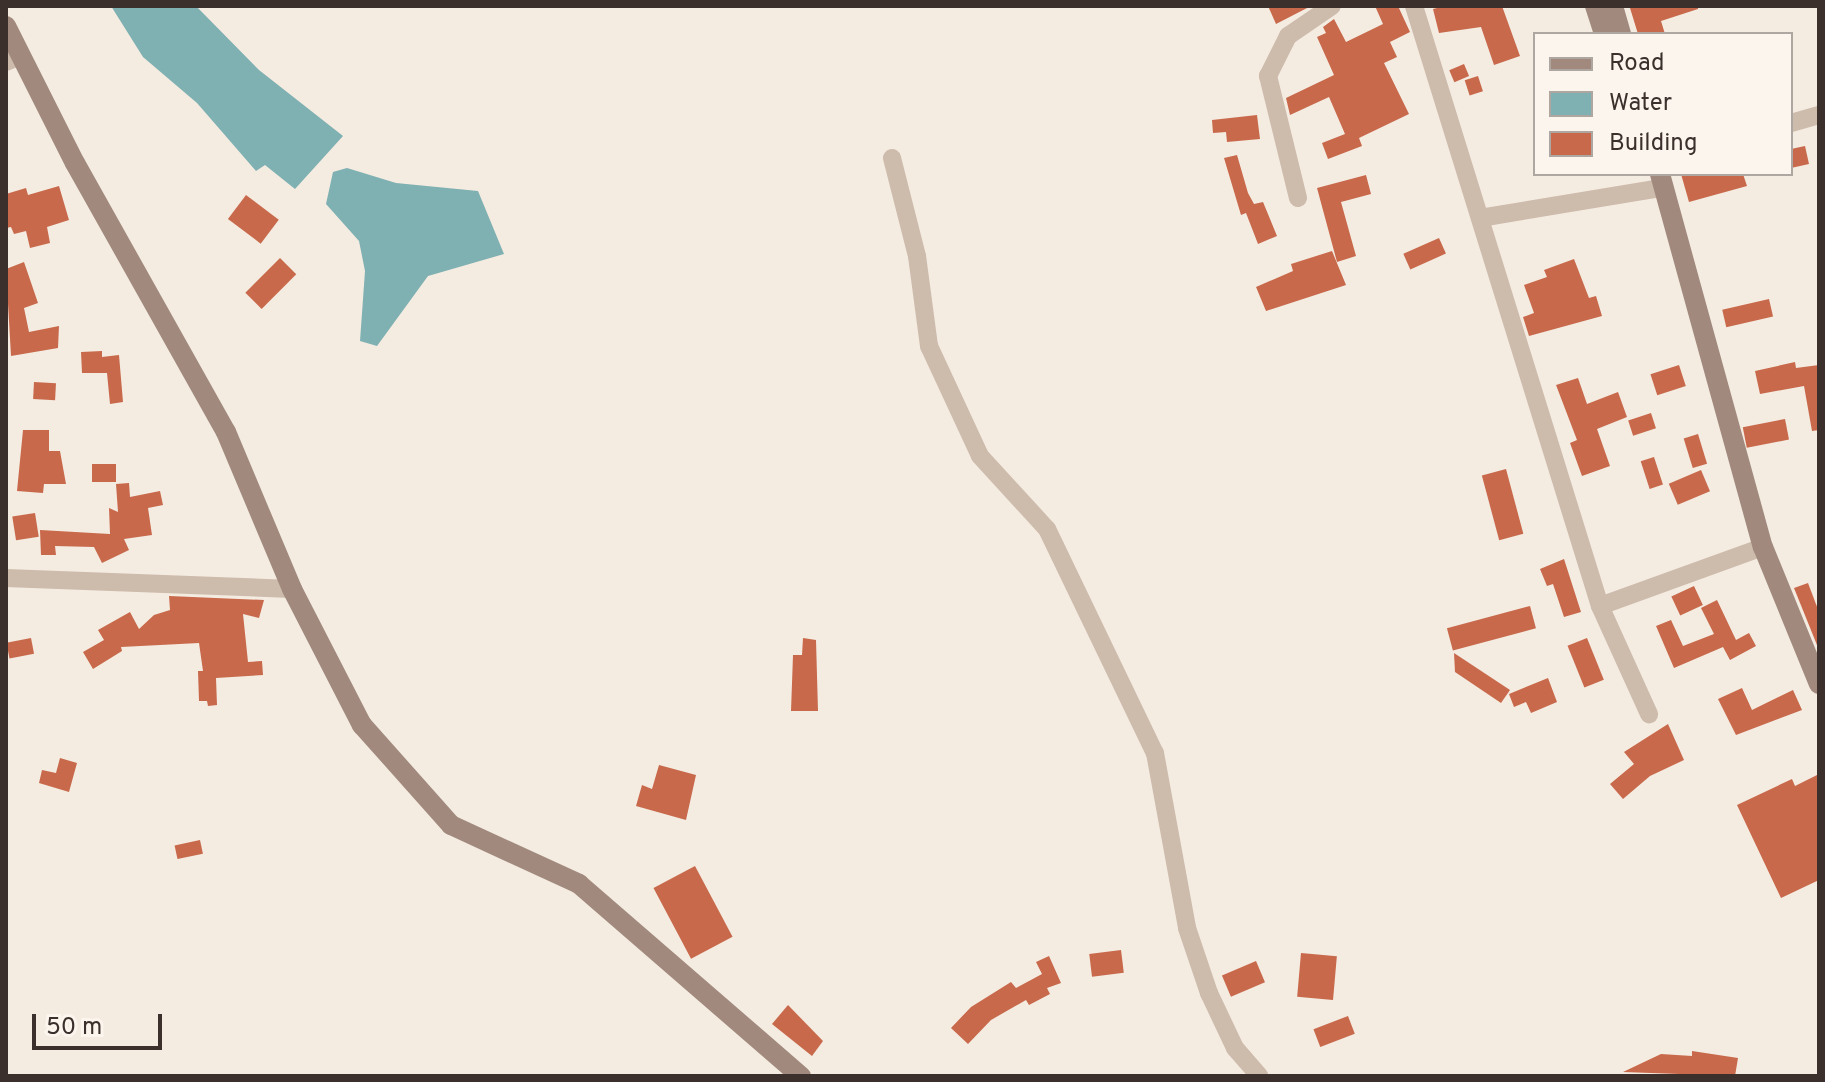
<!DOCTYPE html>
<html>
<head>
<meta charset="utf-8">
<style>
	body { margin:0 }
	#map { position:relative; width:1825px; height:1082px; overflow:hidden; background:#f4ebe1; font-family:Overpass,sans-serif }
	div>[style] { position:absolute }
	.water>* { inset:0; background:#7fb0b2 }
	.building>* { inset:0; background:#c8694b; transform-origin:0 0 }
	.street>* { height:18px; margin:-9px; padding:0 9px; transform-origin:9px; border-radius:9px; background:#cdbbac }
	.secondary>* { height:20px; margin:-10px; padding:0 10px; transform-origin:10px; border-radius:10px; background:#a18a7d }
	span { translate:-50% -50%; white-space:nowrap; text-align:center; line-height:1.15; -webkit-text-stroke:8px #fbf5ee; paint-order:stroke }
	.frame { position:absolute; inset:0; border:8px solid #3b302b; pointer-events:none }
	.legend { position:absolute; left:1533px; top:32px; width:260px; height:144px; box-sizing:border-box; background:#fbf5ee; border:2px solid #aea6a0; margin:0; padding:10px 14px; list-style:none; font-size:24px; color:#3b302b }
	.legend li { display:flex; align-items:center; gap:16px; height:40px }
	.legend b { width:40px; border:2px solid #aea6a0 }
	.scale { position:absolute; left:32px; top:1014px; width:130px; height:36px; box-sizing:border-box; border:4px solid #3b302b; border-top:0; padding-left:10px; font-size:24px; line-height:28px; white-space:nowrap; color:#3b302b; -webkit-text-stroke:6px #fbf5ee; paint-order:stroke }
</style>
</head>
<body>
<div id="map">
	<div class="water">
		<div style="clip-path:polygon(111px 6px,196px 6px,259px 70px,343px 136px,295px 189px,265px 165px,256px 171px,197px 103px,143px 57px)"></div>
		<div style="clip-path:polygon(347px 168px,396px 183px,478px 191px,504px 254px,428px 276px,377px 346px,360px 341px,365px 271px,359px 241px,326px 204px,333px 172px)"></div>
	</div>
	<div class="building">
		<div style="clip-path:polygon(1268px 6px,1311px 6px,1276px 24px)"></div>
		<div style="clip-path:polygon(1375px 6px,1398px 6px,1410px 32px,1390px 42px,1397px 57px,1384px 63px,1409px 114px,1359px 138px,1362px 146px,1328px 159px,1322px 143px,1345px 134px,1329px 97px,1290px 115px,1286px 98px,1334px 75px,1317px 37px,1326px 33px,1323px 27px,1334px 19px,1346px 42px,1383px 24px)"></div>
		<div style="clip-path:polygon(1445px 6px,1502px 6px,1520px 56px,1494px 65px,1481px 27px,1439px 33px,1433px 9px)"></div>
		<div style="clip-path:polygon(1638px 6px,1698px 6px,1698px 9px,1661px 21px,1665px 34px,1638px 34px,1630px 8px)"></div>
		<div style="left:1464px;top:64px;width:13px;height:16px;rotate:67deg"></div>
		<div style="left:1478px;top:76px;width:16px;height:14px;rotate:72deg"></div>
		<div style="clip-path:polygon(1257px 115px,1260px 139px,1227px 142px,1226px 132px,1213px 133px,1212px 120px)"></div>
		<div style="clip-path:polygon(1805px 146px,1809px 164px,1791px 168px,1791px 149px)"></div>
		<div style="clip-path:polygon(1237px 155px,1248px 193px,1254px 204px,1263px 202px,1277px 236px,1258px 244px,1246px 213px,1241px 215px,1224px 158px)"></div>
		<div style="clip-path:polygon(1681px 174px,1743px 174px,1747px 186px,1689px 202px)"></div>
		<div style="clip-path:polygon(1366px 175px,1371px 194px,1341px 202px,1356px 256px,1337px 262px,1317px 188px)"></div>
		<div style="clip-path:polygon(59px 186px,69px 220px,47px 227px,50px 243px,30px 248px,26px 231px,14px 234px,11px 227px,6px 228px,6px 194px,26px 188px,28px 195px)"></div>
		<div style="left:246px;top:195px;width:41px;height:30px;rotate:37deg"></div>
		<div style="left:1439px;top:238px;width:17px;height:39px;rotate:66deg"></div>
		<div style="clip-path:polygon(1332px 251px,1346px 285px,1266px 311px,1256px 287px,1293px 271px,1291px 264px)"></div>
		<div style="left:280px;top:258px;width:23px;height:49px;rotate:45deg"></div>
		<div style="clip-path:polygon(1574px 259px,1589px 298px,1596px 296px,1602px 316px,1529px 336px,1523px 317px,1534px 313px,1524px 285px,1547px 277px,1544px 270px)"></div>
		<div style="clip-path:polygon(24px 262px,38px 303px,24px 308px,29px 332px,59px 326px,58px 348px,11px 356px,6px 269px)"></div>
		<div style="left:1769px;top:299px;width:18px;height:48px;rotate:77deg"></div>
		<div style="clip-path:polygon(102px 351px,102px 357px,119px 355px,123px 402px,110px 404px,107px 373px,82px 373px,81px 352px)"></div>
		<div style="clip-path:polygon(1795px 362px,1796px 368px,1819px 365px,1819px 430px,1812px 431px,1804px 386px,1760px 394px,1755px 371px)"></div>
		<div style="left:1679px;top:365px;width:22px;height:30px;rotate:72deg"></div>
		<div style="clip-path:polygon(1578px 378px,1587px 404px,1618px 392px,1627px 417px,1597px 429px,1610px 466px,1582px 476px,1570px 443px,1577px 440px,1556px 385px)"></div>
		<div style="left:34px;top:382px;width:22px;height:17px;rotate:3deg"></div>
		<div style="left:1651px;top:413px;width:16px;height:24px;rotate:72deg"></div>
		<div style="left:1785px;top:419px;width:21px;height:43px;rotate:79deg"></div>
		<div style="clip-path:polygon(23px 430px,49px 430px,49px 451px,60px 451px,66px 484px,44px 484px,43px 493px,17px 491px)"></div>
		<div style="left:1698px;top:434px;width:31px;height:15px;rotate:73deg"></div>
		<div style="left:1654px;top:457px;width:29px;height:14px;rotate:72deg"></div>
		<div style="left:92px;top:464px;width:24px;height:18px"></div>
		<div style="left:1506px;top:469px;width:67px;height:25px;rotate:75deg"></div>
		<div style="left:1701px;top:470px;width:23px;height:35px;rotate:67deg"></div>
		<div style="clip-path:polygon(129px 483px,130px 497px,160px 491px,163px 505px,148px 508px,152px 535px,124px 539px,129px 550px,102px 563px,94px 547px,55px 546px,56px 555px,41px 555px,40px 530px,110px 534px,109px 508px,118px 512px,116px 484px)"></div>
		<div style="left:35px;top:513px;width:24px;height:23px;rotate:81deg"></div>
		<div style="clip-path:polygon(1564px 559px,1581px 612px,1564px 617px,1553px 584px,1547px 586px,1540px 569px)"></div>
		<div style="clip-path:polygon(1808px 583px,1819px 612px,1819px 650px,1794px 588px)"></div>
		<div style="left:1694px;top:586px;width:21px;height:25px;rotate:65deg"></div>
		<div style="clip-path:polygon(169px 596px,264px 600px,259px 618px,243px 614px,248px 662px,262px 661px,263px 675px,216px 678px,217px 705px,208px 706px,207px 701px,199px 701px,198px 671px,203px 671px,199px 643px,121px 647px,122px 651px,93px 669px,83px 652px,104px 640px,98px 630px,130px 612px,139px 629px,154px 615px,170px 610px)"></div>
		<div style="clip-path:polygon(1717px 600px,1736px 640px,1749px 633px,1756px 646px,1730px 660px,1723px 647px,1674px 668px,1656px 626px,1671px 620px,1683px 646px,1714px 634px,1701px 608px)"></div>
		<div style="left:1530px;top:606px;width:23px;height:86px;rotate:75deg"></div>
		<div style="left:31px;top:638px;width:16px;height:25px;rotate:79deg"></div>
		<div style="clip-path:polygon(803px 638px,816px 640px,818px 711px,791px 711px,793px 655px,802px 655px)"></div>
		<div style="left:1587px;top:638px;width:45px;height:21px;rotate:68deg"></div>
		<div style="clip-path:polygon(1454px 653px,1510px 690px,1501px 703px,1455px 672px)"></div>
		<div style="clip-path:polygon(1548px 678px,1557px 702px,1531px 713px,1526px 702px,1514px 707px,1509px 694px)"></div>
		<div style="clip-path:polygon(1742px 688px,1752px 710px,1793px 690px,1802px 710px,1736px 735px,1718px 699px)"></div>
		<div style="clip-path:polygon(1668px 724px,1684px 760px,1650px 776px,1623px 799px,1610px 784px,1634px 764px,1624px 752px)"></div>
		<div style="clip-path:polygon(60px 758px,77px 763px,69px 792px,39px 783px,42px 770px,56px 773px)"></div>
		<div style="clip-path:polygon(659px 765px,696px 775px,686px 820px,636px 806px,642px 785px,652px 789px)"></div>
		<div style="clip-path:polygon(1819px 774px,1819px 880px,1781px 898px,1737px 805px,1792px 779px,1795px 786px)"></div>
		<div style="left:200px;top:840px;width:14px;height:26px;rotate:78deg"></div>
		<div style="left:695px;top:866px;width:80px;height:47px;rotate:62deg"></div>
		<div style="left:1121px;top:950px;width:23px;height:32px;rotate:83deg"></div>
		<div style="left:1301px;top:953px;width:36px;height:44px;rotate:5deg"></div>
		<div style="clip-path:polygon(1049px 956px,1061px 983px,1047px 988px,1050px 994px,1029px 1005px,1026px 1000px,991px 1020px,968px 1044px,951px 1028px,971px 1007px,1011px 982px,1016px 988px,1042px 974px,1036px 962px)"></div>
		<div style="left:1256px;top:961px;width:23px;height:37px;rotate:67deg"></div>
		<div style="clip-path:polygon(788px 1005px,823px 1041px,812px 1056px,772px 1024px)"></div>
		<div style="left:1348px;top:1016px;width:19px;height:37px;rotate:69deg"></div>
		<div style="clip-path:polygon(1692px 1051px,1738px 1058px,1735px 1076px,1623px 1072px,1661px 1054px,1692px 1056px)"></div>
	</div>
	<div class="street">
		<div style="left:1414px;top:6px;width:628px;rotate:72.78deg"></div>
		<div style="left:1600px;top:606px;width:119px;rotate:65.6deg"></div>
		<div style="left:6px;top:62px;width:16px;rotate:-22deg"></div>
		<div style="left:1791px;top:123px;width:29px;rotate:-16deg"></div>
		<div style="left:892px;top:158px;width:101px;rotate:75.7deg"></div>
		<div style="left:917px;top:256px;width:91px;rotate:82.4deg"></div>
		<div style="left:929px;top:346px;width:121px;rotate:65.1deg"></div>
		<div style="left:980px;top:456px;width:99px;rotate:47.5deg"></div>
		<div style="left:1047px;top:529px;width:249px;rotate:64.3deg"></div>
		<div style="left:1155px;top:753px;width:178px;rotate:79.6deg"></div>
		<div style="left:1187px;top:928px;width:69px;rotate:71.3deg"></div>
		<div style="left:1209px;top:993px;width:61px;rotate:64.7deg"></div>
		<div style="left:1235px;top:1048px;width:37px;rotate:49deg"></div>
		<div style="left:1298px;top:198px;width:126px;rotate:-103.8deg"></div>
		<div style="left:1268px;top:76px;width:45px;rotate:-63.4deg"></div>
		<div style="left:1288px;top:36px;width:53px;rotate:-34.3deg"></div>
		<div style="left:1480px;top:218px;width:184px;rotate:-9.4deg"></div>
		<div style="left:6px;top:578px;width:286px;rotate:2.2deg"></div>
		<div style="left:1600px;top:606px;width:173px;rotate:-19.9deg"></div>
	</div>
	<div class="secondary">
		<div style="left:1595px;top:6px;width:29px;rotate:72deg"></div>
		<div style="left:1613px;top:6px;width:29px;rotate:74deg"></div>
		<div style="left:6px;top:26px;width:153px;rotate:63.3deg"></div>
		<div style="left:75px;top:163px;width:308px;rotate:60.7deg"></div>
		<div style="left:226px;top:432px;width:170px;rotate:67.2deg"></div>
		<div style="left:292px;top:589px;width:153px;rotate:62.8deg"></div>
		<div style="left:362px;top:725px;width:134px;rotate:48.3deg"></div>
		<div style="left:451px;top:825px;width:141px;rotate:24.7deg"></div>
		<div style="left:579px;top:884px;width:294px;rotate:40.9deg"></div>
		<div style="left:1660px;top:174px;width:387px;rotate:74.6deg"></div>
		<div style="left:1763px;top:547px;width:148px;rotate:67.8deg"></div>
	</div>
	<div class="frame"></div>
	<ul class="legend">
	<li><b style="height:10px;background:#a18a7d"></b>Road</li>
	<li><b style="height:22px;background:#7fb0b2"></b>Water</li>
	<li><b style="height:22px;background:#c8694b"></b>Building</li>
	</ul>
	<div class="scale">50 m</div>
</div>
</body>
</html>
